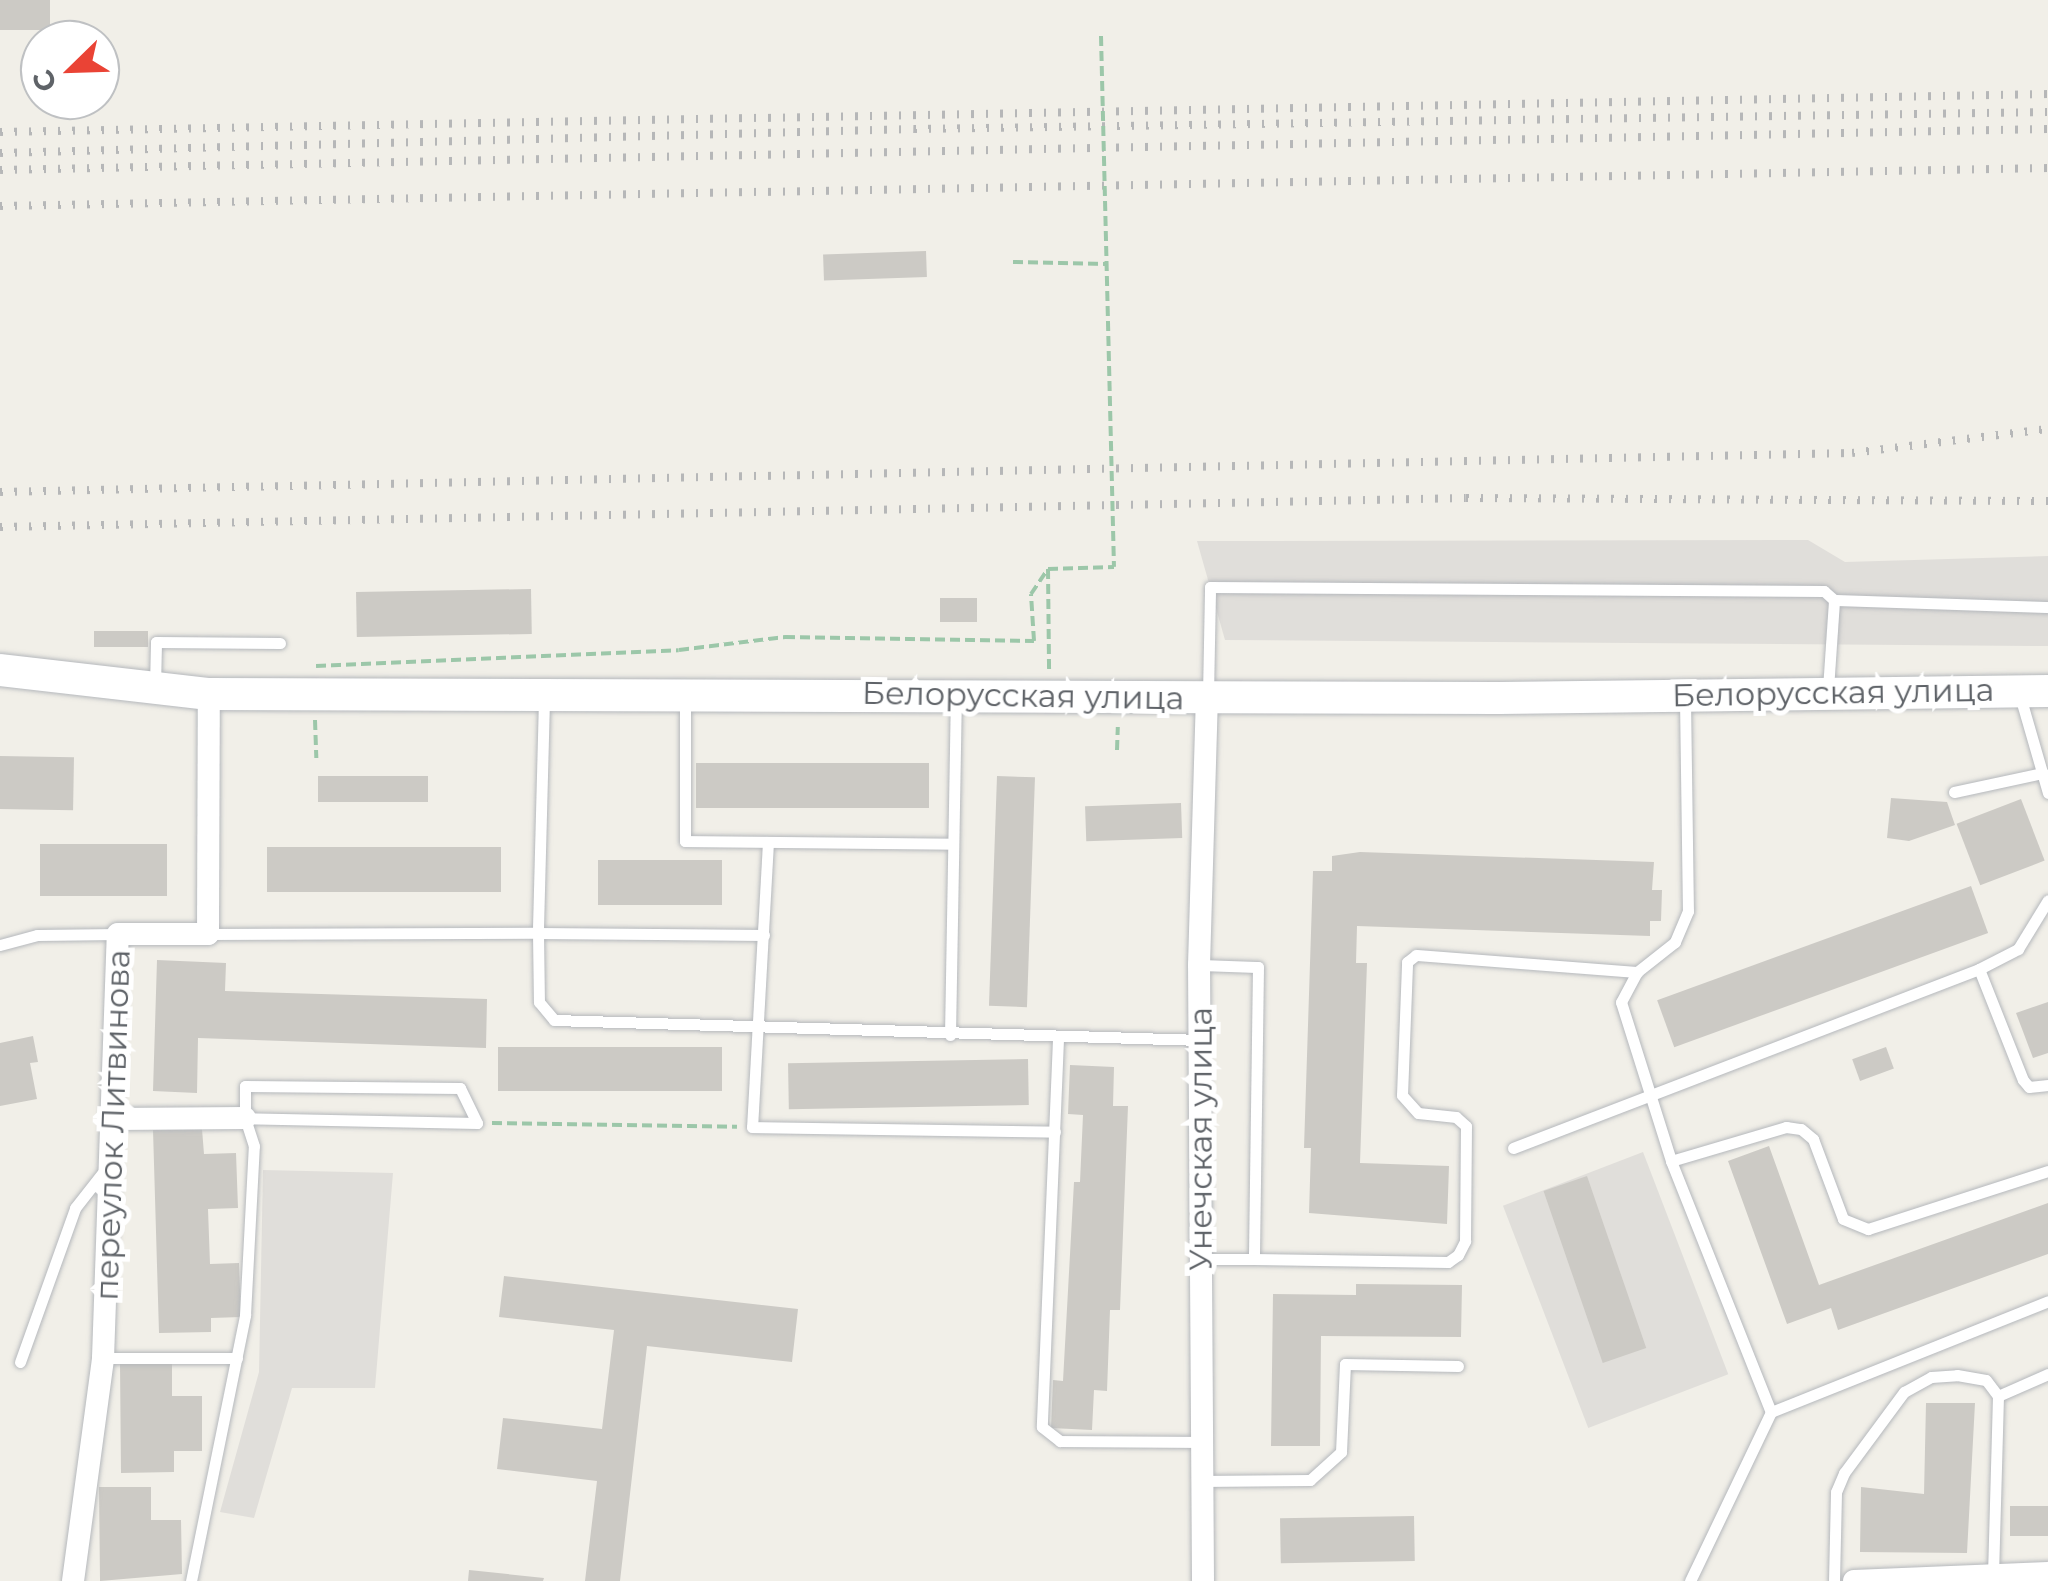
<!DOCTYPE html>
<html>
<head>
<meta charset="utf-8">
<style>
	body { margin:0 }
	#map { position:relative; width:2048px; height:1581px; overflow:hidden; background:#f1efe8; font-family:Montserrat,sans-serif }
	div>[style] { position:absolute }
	.industrial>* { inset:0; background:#e0deda; transform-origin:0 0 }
	.building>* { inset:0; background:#cccac5; transform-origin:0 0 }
	.path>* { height:4px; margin-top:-2px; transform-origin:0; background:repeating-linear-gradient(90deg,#9cc7a9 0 10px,transparent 0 15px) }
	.roads { filter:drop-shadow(0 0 2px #b5b8bc) drop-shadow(0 0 2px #b5b8bc) }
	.service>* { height:11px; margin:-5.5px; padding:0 5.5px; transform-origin:5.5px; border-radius:5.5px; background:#fff }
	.minor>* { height:22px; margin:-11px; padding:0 11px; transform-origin:11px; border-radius:11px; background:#fff }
	.secondary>* { height:32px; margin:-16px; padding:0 16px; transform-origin:16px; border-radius:16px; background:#fff }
	.rail>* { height:8px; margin-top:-4px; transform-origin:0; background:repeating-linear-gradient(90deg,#b6b7b8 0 2.5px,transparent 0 14.5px) }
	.path-bridge>* { height:4px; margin-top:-2px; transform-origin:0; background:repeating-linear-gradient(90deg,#9cc7a9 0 10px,transparent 0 15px) }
	span { translate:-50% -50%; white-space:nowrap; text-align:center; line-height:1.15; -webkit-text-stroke:10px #fff; paint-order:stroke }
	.street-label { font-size:32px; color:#5f6368 }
	.north { position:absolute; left:20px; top:20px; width:100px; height:100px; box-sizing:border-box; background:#fff; border:2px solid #bfc1c3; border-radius:50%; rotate:247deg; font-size:28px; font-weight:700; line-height:40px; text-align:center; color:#5f6368 }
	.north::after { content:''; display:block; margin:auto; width:35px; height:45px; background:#ea4335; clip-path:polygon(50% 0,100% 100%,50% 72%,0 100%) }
</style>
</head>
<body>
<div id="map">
	<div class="industrial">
		<div style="clip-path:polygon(1808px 540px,1845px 562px,2048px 556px,2048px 646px,1225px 640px,1197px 541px)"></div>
		<div style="left:1643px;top:1152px;width:238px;height:150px;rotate:69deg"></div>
		<div style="clip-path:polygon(263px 1170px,393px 1173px,375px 1388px,292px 1388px,254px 1518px,220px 1512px,259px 1372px)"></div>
	</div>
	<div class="building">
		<div style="left:0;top:0;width:50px;height:30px"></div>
		<div style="left:926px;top:251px;width:26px;height:103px;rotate:88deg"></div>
		<div style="left:531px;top:589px;width:45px;height:175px;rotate:89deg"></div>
		<div style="left:977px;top:598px;width:24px;height:37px;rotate:90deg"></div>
		<div style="left:94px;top:631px;width:54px;height:16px"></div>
		<div style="left:0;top:756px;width:74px;height:53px;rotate:1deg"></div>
		<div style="left:929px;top:763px;width:45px;height:233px;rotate:90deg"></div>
		<div style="left:318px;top:776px;width:110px;height:26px"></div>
		<div style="left:997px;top:776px;width:38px;height:230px;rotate:2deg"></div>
		<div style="clip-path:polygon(1891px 798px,1947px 802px,1955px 825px,1909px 841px,1887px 838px)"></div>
		<div style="left:2021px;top:799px;width:66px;height:69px;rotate:69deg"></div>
		<div style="left:1181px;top:803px;width:35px;height:96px;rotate:88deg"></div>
		<div style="left:167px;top:844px;width:52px;height:127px;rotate:90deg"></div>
		<div style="left:267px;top:847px;width:234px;height:45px"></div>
		<div style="clip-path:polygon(1360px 852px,1654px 862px,1652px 890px,1662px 890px,1661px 921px,1650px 921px,1650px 936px,1357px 926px,1356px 963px,1367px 963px,1360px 1163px,1449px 1166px,1447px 1224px,1309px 1213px,1311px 1148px,1304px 1148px,1313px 871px,1332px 871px,1332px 856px)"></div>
		<div style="left:598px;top:860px;width:124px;height:45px"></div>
		<div style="left:1971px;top:886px;width:50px;height:334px;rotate:70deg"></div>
		<div style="clip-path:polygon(157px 960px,226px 963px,225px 991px,487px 999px,486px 1048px,198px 1038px,197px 1093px,153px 1091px)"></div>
		<div style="clip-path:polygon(2048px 1002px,2048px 1053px,2033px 1058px,2016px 1013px)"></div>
		<div style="clip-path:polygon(33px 1036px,38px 1062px,30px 1063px,37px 1099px,0 1106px,0 1043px)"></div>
		<div style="left:722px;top:1047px;width:44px;height:224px;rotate:90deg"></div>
		<div style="left:1886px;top:1047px;width:23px;height:36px;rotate:70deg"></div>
		<div style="left:1028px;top:1059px;width:46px;height:240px;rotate:89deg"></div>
		<div style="clip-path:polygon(1070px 1065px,1114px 1067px,1113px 1106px,1128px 1106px,1120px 1310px,1110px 1310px,1107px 1391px,1094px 1390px,1092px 1430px,1051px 1428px,1053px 1380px,1063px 1381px,1074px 1182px,1080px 1182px,1083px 1115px,1068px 1114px)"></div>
		<div style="clip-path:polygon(202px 1129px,204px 1154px,236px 1153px,238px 1208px,208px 1209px,210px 1264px,239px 1263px,241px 1317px,211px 1318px,211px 1332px,159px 1333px,153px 1130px)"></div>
		<div style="clip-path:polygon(1769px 1146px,1819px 1285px,2048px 1203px,2048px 1254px,1838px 1330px,1831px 1308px,1787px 1324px,1728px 1161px)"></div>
		<div style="left:1587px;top:1176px;width:182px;height:46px;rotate:71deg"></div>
		<div style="clip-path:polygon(504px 1276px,798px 1309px,792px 1362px,647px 1346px,620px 1581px,585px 1581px,597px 1481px,497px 1469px,503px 1418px,602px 1429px,614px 1330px,499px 1317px)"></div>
		<div style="clip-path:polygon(1356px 1284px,1462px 1285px,1461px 1337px,1321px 1336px,1320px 1446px,1271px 1446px,1273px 1294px,1356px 1295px)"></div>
		<div style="clip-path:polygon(172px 1363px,172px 1396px,202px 1396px,202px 1451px,174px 1451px,174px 1472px,121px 1473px,120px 1364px)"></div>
		<div style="clip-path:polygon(1926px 1403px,1975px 1403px,1967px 1553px,1860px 1552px,1861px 1487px,1924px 1494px)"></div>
		<div style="clip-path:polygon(99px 1487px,151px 1487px,151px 1520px,181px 1520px,182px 1574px,100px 1581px)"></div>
		<div style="left:2048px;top:1506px;width:30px;height:38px;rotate:90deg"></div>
		<div style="left:1414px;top:1516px;width:45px;height:134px;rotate:89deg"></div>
		<div style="clip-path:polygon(469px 1570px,544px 1578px,543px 1581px,468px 1581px)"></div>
	</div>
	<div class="path">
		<div style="left:1013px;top:262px;width:93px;rotate:1.2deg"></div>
		<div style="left:1048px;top:569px;width:100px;rotate:89.4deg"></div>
		<div style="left:1048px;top:569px;width:66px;rotate:-1.7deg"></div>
		<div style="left:316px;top:666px;width:363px;rotate:-2.5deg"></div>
		<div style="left:679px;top:650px;width:107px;rotate:-7deg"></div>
		<div style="left:785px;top:637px;width:249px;rotate:0.9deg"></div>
		<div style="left:1034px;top:641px;width:47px;rotate:-93.7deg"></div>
		<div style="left:1031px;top:594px;width:30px;rotate:-56deg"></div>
		<div style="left:315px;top:720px;width:38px;rotate:88deg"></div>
		<div style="left:1117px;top:750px;width:23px;rotate:-88deg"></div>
		<div style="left:492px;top:1123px;width:245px;rotate:0.9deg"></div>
	</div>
	<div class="roads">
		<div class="service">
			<div style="left:155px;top:687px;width:45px;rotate:-88.7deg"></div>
			<div style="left:156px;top:642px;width:124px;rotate:0.5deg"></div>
			<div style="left:1828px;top:689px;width:89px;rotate:-86.1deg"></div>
			<div style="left:1834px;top:600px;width:214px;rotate:1.9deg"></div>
			<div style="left:1208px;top:695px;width:108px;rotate:-88.9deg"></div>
			<div style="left:1210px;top:587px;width:614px;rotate:0.37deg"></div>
			<div style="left:1824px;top:591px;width:13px;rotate:42deg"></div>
			<div style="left:685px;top:696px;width:145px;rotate:90deg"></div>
			<div style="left:685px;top:841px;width:266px;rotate:0.6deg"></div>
			<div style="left:2020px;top:696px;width:101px;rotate:73.9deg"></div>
			<div style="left:544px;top:699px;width:234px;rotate:91.5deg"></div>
			<div style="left:538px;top:933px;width:226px;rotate:0.5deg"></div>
			<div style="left:1685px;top:699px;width:212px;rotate:89.2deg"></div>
			<div style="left:1688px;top:911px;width:34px;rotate:113deg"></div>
			<div style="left:1675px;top:942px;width:48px;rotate:141.7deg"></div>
			<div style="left:1637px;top:972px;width:34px;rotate:118deg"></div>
			<div style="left:1621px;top:1002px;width:167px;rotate:72.5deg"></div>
			<div style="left:1671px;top:1161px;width:270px;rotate:68.3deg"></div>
			<div style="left:1954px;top:792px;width:91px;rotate:-12.1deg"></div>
			<div style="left:768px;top:842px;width:285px;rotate:93.2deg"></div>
			<div style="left:752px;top:1127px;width:303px;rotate:0.9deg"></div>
			<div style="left:208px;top:934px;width:330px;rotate:-0.2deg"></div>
			<div style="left:538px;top:933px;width:69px;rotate:89.2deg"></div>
			<div style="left:539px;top:1002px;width:23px;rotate:50deg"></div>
			<div style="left:554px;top:1020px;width:646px;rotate:1.77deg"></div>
			<div style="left:0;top:945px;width:38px;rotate:-15deg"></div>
			<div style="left:37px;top:935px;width:81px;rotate:-0.7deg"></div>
			<div style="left:1199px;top:965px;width:59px;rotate:1.9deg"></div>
			<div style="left:1258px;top:967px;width:292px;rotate:90.8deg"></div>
			<div style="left:1254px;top:1259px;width:52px;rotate:180deg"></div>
			<div style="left:1979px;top:969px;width:119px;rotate:68.4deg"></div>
			<div style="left:2023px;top:1080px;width:9px;rotate:49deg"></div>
			<div style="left:2029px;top:1087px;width:19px;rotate:-6deg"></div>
			<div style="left:950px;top:1035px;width:336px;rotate:-89deg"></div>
			<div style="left:1058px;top:1039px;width:388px;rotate:92.4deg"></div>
			<div style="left:1042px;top:1427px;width:23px;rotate:38deg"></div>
			<div style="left:1060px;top:1441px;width:141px;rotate:0.4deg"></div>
			<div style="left:1513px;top:1148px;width:499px;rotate:-21deg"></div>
			<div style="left:1979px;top:969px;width:44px;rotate:-27.1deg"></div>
			<div style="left:2018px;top:949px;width:57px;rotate:-58.5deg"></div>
			<div style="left:1671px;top:1161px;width:120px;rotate:-16.5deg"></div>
			<div style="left:1786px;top:1127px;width:15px;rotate:8deg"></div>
			<div style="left:1801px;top:1129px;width:16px;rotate:40deg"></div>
			<div style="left:1813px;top:1139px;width:85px;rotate:69.4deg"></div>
			<div style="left:1843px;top:1219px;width:27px;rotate:22deg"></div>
			<div style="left:1868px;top:1229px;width:189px;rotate:-17.9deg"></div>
			<div style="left:1254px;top:1259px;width:194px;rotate:0.9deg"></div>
			<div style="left:1448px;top:1262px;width:12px;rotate:-35deg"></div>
			<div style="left:1458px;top:1255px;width:16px;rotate:-63deg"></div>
			<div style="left:1465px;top:1241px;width:115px;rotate:-89.5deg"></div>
			<div style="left:1466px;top:1126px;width:13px;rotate:-138deg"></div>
			<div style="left:1456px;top:1117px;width:38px;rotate:-174deg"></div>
			<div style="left:1418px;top:1113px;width:24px;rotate:-132deg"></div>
			<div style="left:1402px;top:1095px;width:133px;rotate:-87.8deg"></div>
			<div style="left:1407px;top:962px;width:11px;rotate:-38deg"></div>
			<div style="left:1416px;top:955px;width:222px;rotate:4.4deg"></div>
			<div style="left:103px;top:1358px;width:134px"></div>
			<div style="left:20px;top:1362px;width:164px;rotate:-70.3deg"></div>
			<div style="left:75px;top:1208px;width:52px;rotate:-52deg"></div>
			<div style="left:1998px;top:1396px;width:55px;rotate:-23.7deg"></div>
			<div style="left:1200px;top:1481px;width:110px;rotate:-0.5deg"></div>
			<div style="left:1310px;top:1480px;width:42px;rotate:-42.1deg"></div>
			<div style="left:1341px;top:1452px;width:88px;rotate:-87.4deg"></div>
			<div style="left:1345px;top:1364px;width:113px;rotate:1deg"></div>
			<div style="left:191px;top:1581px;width:271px;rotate:-78.5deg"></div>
			<div style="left:245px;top:1315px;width:169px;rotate:-87deg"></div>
			<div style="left:254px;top:1146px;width:29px;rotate:-108deg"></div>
			<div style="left:245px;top:1118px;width:32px;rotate:-90deg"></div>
			<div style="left:245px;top:1086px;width:215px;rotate:0.5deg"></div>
			<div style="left:460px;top:1088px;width:39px;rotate:64deg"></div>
			<div style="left:477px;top:1123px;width:232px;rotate:-178.8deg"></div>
			<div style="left:1690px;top:1581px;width:187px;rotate:-64.4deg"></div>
			<div style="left:1771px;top:1412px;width:298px;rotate:-21.8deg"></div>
			<div style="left:1834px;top:1581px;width:89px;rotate:-88.7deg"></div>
			<div style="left:1836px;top:1492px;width:21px;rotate:-67deg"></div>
			<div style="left:1844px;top:1473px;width:101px;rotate:-53.5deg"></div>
			<div style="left:1904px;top:1392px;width:31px;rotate:-29deg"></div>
			<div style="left:1931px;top:1377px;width:26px;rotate:-4deg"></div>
			<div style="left:1957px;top:1375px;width:29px;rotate:10deg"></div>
			<div style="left:1986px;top:1380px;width:20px;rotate:53deg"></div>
			<div style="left:1998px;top:1396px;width:179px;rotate:91.6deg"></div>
		</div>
		<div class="minor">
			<div style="left:115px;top:1119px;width:130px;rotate:-0.4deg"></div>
			<div style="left:73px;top:1581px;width:225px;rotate:-82.3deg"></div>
			<div style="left:103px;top:1358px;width:424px;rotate:-88deg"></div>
			<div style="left:118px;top:934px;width:90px"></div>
			<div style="left:208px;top:934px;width:240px;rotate:-89.8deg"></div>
			<div style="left:1203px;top:1581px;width:616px;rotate:-90.37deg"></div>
			<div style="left:1199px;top:965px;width:267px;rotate:-88.3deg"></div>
			<div style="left:1854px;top:1581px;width:194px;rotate:-2.4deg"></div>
		</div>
		<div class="secondary">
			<div style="left:0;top:670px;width:210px;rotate:6.6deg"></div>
			<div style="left:209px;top:694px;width:1290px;rotate:0.18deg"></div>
			<div style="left:1499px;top:698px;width:549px;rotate:-0.73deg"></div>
		</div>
	</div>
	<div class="rail">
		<div style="left:0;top:132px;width:2048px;rotate:-1.06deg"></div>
		<div style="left:0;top:153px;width:914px;rotate:-1.5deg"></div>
		<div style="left:914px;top:129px;width:1134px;rotate:-0.86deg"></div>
		<div style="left:0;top:170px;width:2048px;rotate:-1.15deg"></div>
		<div style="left:0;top:206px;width:2048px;rotate:-1.06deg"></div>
		<div style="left:0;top:492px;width:1852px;rotate:-1.21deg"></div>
		<div style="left:1852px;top:453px;width:197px;rotate:-7deg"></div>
		<div style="left:0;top:527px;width:1466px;rotate:-1.13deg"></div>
		<div style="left:1466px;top:498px;width:582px;rotate:0.3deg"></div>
	</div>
	<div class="path-bridge">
		<div style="left:1101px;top:36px;width:531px;rotate:88.6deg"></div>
	</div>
	<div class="street-label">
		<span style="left:1833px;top:693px;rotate:-1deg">Белорусская улица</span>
		<span style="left:1023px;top:696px;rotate:1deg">Белорусская улица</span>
		<span style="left:113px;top:1125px;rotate:-88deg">переулок Литвинова</span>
		<span style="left:1201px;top:1139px;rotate:-90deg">Унечская улица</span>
	</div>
	<div class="north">С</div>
</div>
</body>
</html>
